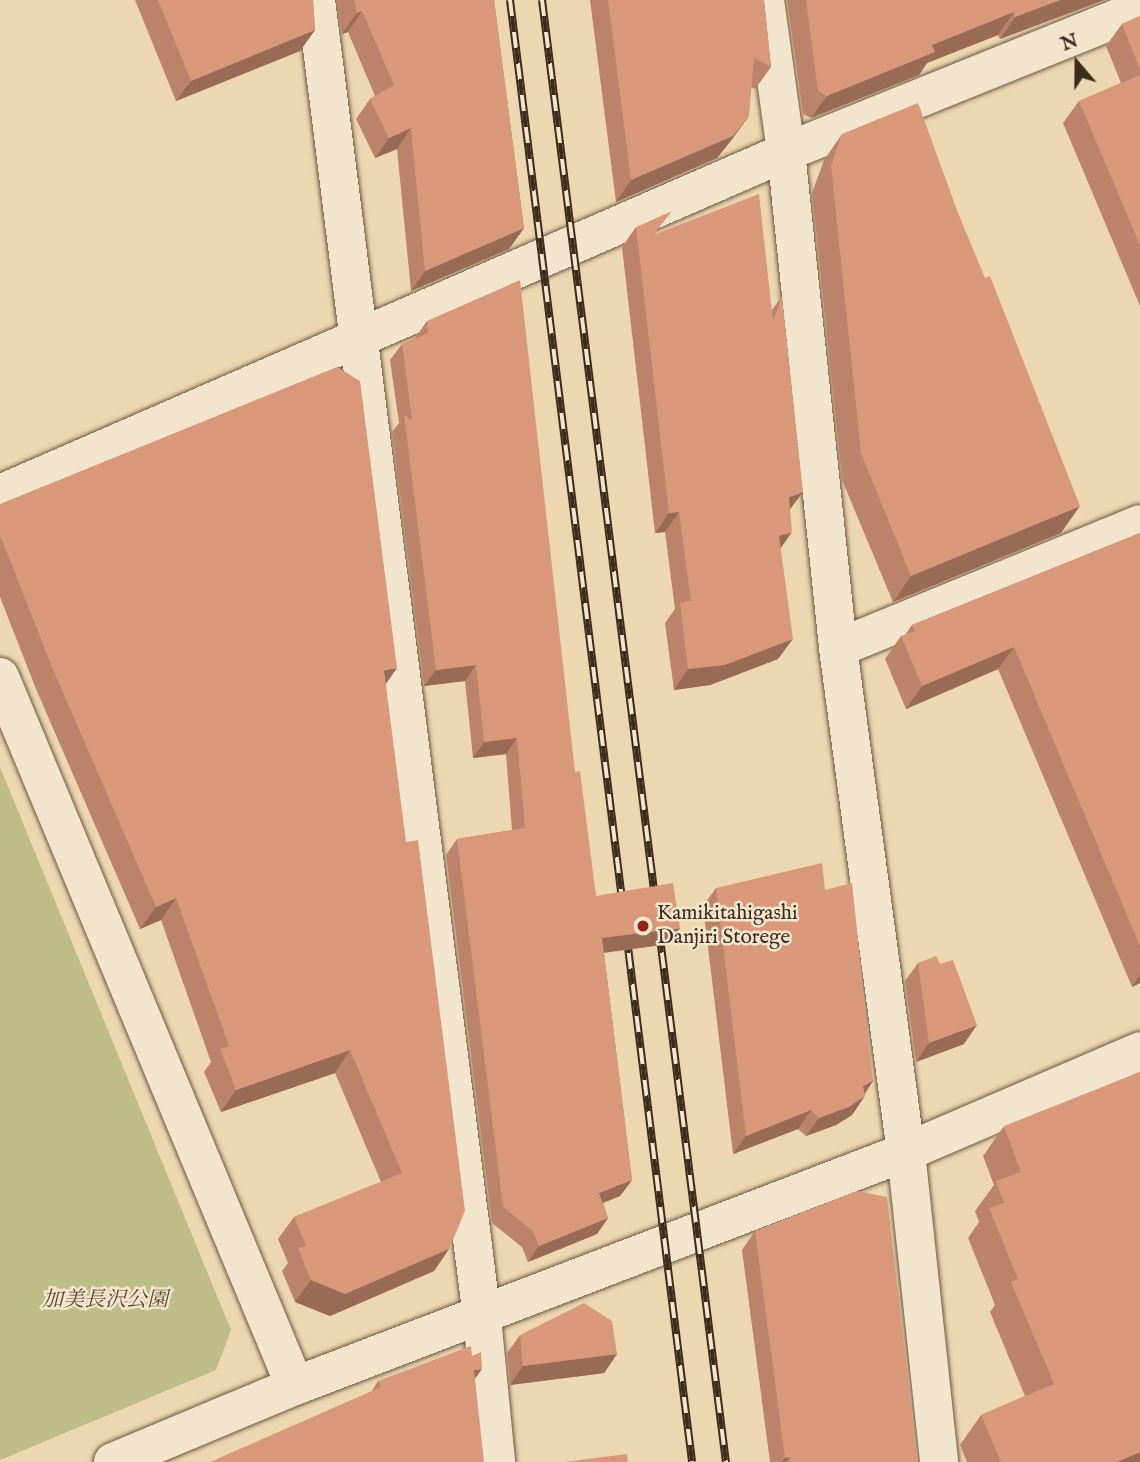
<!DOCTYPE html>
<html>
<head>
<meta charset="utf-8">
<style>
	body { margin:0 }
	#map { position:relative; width:1140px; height:1462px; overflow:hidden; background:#edd7b1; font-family:"IM FELL English","Noto Serif JP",serif }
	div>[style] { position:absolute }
	.green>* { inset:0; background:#bebd88 }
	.roads { filter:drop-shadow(0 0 2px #685742) drop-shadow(0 0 2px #685742) }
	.minor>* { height:38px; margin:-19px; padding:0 19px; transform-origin:19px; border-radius:19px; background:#f3e5cc }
	.rail>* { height:8px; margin-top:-4px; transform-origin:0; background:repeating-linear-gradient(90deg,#f3e5cc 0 16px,#3b2c1d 0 32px); box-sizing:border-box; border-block:2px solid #3b2c1d }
	.wall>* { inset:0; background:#bb836a }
	.shaded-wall>* { inset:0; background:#996a56 }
	.building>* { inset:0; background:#da987b }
	.dots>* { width:19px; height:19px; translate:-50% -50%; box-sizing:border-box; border:4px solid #f3e5cc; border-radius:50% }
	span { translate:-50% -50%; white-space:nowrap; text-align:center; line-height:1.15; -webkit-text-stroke:5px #f3e5cc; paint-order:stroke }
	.poi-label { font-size:21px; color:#3b2c1d }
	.left { translate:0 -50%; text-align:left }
	.park-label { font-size:21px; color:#554932; font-style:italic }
	.north { position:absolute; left:1042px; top:28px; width:70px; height:70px; -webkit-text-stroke:5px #f3e5cc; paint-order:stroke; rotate:340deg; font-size:19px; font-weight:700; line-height:28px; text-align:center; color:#3b2c1d }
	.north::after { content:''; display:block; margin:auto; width:24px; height:32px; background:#3b2c1d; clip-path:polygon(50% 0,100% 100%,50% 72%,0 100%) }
</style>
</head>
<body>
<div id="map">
	<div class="green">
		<div style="clip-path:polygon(0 767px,231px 1330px,216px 1370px,0 1460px)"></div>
	</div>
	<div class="roads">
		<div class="minor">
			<div style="left:316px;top:0;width:1328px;rotate:82.82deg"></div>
			<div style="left:482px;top:1318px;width:145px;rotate:84.4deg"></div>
			<div style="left:765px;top:0;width:153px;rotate:82.1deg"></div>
			<div style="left:786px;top:152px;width:499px;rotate:84deg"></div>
			<div style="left:838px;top:648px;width:509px;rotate:82.32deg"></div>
			<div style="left:906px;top:1152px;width:312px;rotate:83.9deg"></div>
			<div style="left:0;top:494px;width:857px;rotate:-23.51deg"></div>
			<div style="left:786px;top:152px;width:382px;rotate:-22deg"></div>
			<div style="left:838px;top:648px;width:326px;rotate:-22.3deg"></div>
			<div style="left:0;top:677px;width:768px;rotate:67.41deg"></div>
			<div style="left:113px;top:1462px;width:197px;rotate:-22.7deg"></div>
			<div style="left:295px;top:1386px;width:654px;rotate:-20.96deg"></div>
			<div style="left:906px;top:1152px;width:255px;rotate:-23.3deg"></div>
		</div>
	</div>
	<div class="rail">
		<div style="left:510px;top:0;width:1473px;rotate:82.9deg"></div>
		<div style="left:542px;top:0;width:1474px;rotate:82.83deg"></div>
	</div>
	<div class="wall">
		<div style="clip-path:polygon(135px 0,313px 0,315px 30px,300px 51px,176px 101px)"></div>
		<div style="clip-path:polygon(336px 0,494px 0,524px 228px,509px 249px,411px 291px,397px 149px,375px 158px,356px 119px,370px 99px,375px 96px,348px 32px,342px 34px)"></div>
		<div style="clip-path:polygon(590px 0,764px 0,771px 67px,755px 89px,751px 87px,733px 138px,717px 158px,616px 202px)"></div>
		<div style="clip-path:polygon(787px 0,1104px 0,1000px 39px,998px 35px,927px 63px,919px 75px,811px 118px,803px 114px)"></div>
		<div style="clip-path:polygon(1140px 16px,1140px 306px,1063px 123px,1079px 101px,1121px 83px,1106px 46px,1122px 24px)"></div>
		<div style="clip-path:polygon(842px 134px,958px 213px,1061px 533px,893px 602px,842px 480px,812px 193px,824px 160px)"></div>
		<div style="clip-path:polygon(636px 227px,656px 234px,772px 310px,782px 296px,790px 510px,780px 549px,778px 659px,710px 685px,674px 690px,665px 623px,675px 609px,665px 532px,655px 533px,622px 247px)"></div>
		<div style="clip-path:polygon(427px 321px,575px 772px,596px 896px,669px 944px,604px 953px,632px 1180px,620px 1196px,603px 1203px,608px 1218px,597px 1234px,528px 1262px,522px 1247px,492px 1223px,446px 855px,457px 839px,512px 830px,506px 754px,473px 758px,465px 681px,424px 686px,392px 432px,399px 423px,390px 360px,402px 344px,415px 338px)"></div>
		<div style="clip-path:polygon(0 504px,385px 684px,449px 1249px,434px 1271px,330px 1316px,295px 1302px,282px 1271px,288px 1263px,278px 1239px,294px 1217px,381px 1182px,335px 1073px,221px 1112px,204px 1072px,211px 1062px,161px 920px,140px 929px,36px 689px,0 597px)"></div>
		<div style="clip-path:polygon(1140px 533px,1140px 983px,1132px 987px,998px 669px,906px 709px,885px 659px,901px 636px,905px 635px,912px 625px)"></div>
		<div style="clip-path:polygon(716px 888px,825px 890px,873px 1081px,852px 1115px,836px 1125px,806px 1136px,798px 1129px,733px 1154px,703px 906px)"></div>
		<div style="clip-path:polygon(918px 963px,940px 964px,964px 1044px,916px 1062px,905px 981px)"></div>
		<div style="clip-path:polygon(1004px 1126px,1140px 1462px,967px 1462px,960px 1445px,981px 1415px,1025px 1396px,990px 1312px,995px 1305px,968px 1238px,979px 1222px,975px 1211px,994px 1185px,983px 1156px)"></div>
		<div style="clip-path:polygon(755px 1231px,918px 1462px,770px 1462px,742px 1250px)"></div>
		<div style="clip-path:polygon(520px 1335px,617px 1354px,604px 1373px,510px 1385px,507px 1353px)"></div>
		<div style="clip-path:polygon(475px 1379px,372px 1391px,378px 1381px)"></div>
	</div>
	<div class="shaded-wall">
		<div style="clip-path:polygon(1060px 0,1104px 0,1000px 39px,1015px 17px)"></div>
		<div style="clip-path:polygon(362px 11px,348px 32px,342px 34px,357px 13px)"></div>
		<div style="clip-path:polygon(1014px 12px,998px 35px,927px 63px,919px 75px,811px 118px,827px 96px,932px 45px)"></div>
		<div style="clip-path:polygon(315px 30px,300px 51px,176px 101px,191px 81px)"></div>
		<div style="clip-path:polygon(749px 116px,733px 138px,717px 158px,616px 202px,631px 180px)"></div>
		<div style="clip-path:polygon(411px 128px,397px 149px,375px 158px,389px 138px)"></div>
		<div style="clip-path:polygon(524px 228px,509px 249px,411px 291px,425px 271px)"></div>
		<div style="clip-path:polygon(803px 492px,788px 512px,789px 497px)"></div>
		<div style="clip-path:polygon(1080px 506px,1061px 533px,893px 602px,911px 576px)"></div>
		<div style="clip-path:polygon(679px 512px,665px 532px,655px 533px,669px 513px)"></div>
		<div style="clip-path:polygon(792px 532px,778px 552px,779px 536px)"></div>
		<div style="clip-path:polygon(793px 639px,778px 659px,710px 685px,674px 690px,688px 669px)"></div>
		<div style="clip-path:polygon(1014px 647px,998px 669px,906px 709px,922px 686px)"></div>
		<div style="clip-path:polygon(476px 665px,465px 681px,424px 686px,436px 670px)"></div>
		<div style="clip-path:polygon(397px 668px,381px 691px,384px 670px)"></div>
		<div style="clip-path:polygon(517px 738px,506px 754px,473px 758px,484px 742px)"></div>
		<div style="clip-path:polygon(176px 898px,161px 920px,140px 929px,156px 907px)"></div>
		<div style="clip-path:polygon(680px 928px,669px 944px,591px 954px,602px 938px)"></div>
		<div style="clip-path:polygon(1140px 975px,1140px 983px,1132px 987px)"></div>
		<div style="clip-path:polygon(977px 1025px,964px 1044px,916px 1062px,929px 1043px)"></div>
		<div style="clip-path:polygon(350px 1050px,335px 1073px,221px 1112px,236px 1090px)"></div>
		<div style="clip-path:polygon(873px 1081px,860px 1100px,865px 1096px,852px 1115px,836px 1125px,806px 1136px,819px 1118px,863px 1086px)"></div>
		<div style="clip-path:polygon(811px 1110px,798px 1129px,733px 1154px,746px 1136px)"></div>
		<div style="clip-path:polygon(632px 1180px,620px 1196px,587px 1209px,599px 1193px)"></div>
		<div style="clip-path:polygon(608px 1218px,597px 1234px,528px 1262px,539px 1246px)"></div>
		<div style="clip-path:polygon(449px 1249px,434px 1271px,330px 1316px,295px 1302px,311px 1280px)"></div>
		<div style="clip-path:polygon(617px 1354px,604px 1373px,510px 1385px,523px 1366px)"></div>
		<div style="clip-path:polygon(482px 1369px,467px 1390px,474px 1370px)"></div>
		<div style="clip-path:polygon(1140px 1452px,1140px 1462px,1117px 1462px)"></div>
		<div style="clip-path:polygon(790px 1457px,786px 1462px,782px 1462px,785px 1458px)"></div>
	</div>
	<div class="building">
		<div style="clip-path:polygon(158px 0,313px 0,315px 30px,191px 81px)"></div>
		<div style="clip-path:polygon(354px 0,494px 0,524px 228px,425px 271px,411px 128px,389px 138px,370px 99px,394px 85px,362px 11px,357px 13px)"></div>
		<div style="clip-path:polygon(608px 0,764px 0,771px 67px,754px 58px,749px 116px,733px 136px,631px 180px)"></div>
		<div style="clip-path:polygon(806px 0,1060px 0,1015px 17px,1014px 12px,932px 45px,935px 52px,827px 96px,818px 91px)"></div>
		<div style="clip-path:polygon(1140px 16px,1140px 69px,1122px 24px)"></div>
		<div style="clip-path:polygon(1140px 75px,1140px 245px,1079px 101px)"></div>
		<div style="clip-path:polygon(918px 103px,958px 213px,985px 278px,990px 276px,1080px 506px,911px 576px,861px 453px,831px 166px,842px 134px)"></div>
		<div style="clip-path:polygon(759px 194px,773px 321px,782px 296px,803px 492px,789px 497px,792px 532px,779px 536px,793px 639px,725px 665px,688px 669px,680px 603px,691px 601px,679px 512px,669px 513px,636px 227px,672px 211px,653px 235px)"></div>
		<div style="clip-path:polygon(520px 280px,575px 772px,580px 771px,596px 896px,673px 883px,680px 928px,602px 938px,632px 1180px,599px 1193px,608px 1218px,539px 1246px,533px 1231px,503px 1207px,457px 839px,525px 828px,517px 738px,484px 742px,476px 665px,436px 670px,404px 415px,412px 420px,402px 344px,428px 333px,427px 321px)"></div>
		<div style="clip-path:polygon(337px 367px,360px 381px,397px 668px,384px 670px,406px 842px,418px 840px,465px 1211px,449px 1249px,345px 1294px,311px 1280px,298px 1248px,306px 1246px,294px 1217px,402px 1173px,350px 1050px,236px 1090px,220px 1049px,229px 1046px,176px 898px,156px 907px,52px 667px,0 535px,0 504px)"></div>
		<div style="clip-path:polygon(1140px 533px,1140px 946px,1014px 647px,922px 686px,901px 636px,915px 631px,912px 625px)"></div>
		<div style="clip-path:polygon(822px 863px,825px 890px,852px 883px,873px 1081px,863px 1086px,865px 1096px,849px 1107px,819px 1118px,811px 1110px,746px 1136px,716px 888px)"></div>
		<div style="clip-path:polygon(936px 956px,940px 964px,953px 960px,977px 1025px,929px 1043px,918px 963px)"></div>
		<div style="clip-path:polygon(1140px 1072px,1140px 1452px,1117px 1462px,1001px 1462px,981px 1415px,1054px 1384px,1011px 1282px,1018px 1279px,989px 1208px,1004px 1203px,996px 1181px,1021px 1172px,1004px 1126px)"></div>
		<div style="clip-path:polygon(857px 1191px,887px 1197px,918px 1462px,790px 1462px,790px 1457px,785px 1458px,755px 1231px)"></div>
		<div style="clip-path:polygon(584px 1303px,612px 1321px,617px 1354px,523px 1366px,520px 1335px)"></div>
		<div style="clip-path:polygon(471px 1346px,472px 1356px,481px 1352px,482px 1369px,474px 1370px,484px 1462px,210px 1462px,381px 1387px,378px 1381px)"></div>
		<div style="clip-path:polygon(627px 1454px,628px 1462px,564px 1462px)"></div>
	</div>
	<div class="dots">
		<div style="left:643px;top:926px;background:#8f2418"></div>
	</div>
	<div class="poi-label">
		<span class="left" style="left:657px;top:926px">Kamikitahigashi<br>Danjiri Storege</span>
	</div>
	<div class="park-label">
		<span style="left:105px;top:1301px">加美長沢公園</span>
	</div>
	<div class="north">N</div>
</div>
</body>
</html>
